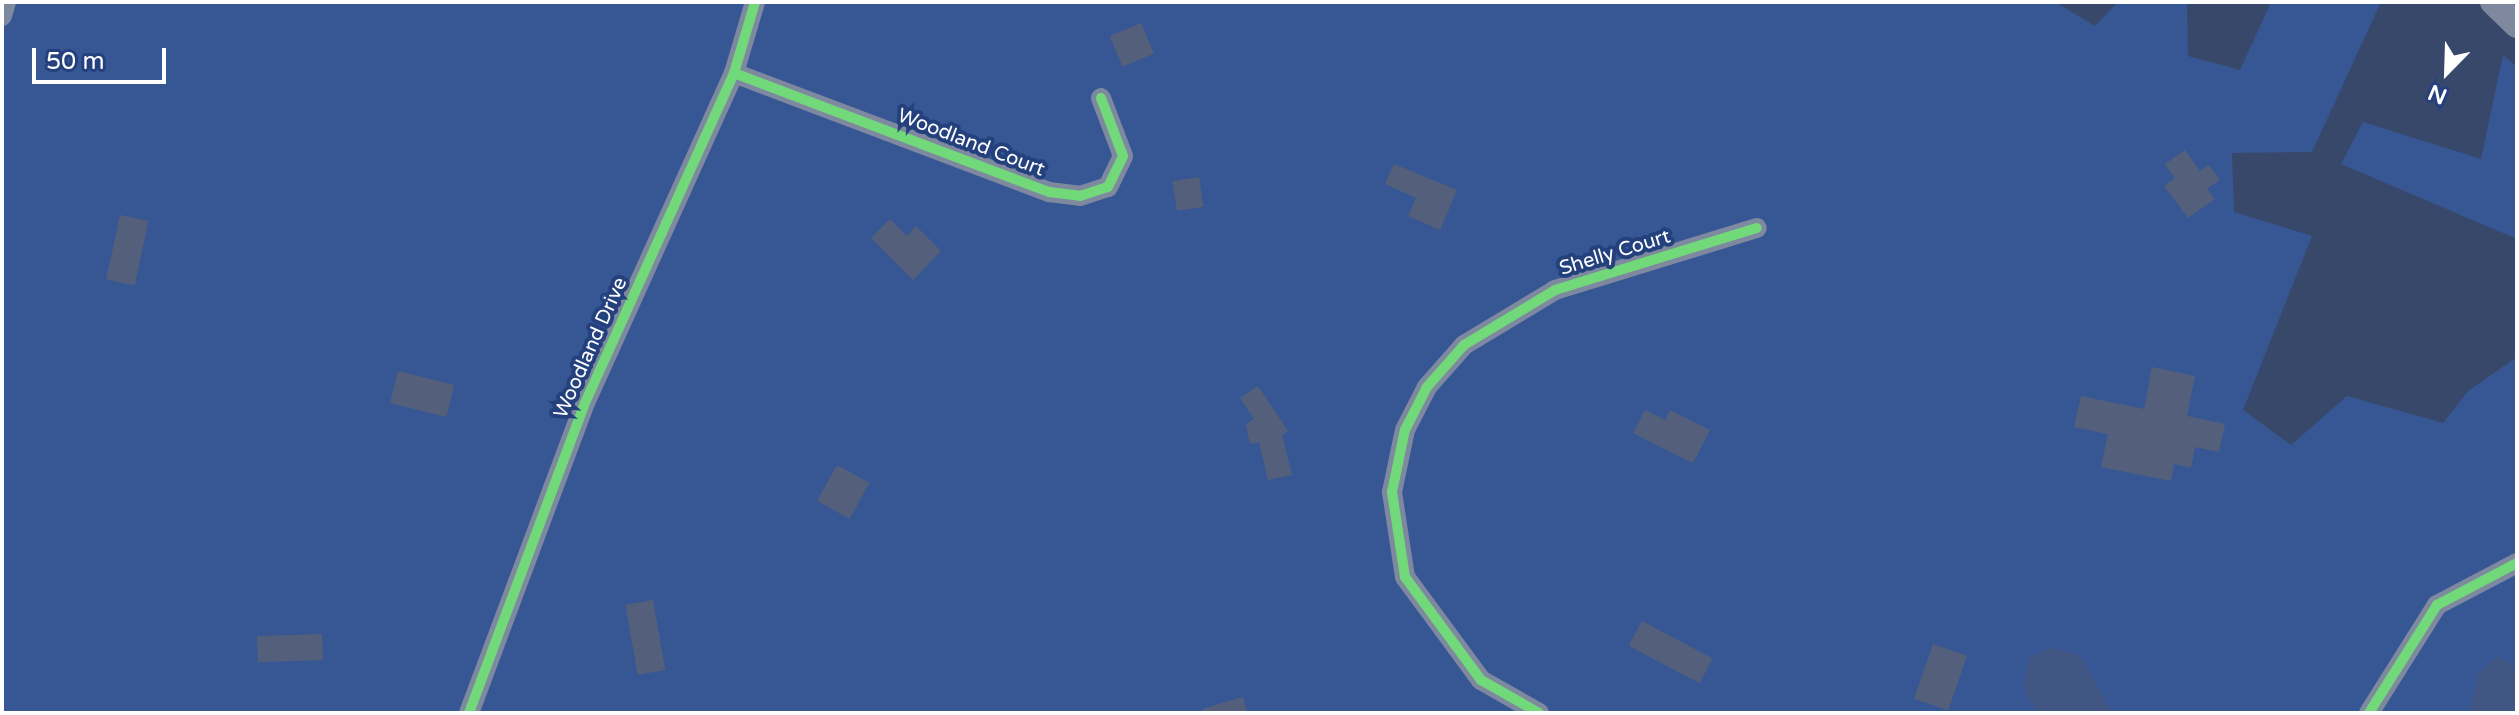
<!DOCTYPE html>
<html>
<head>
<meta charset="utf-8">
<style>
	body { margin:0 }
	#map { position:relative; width:2519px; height:715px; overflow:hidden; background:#38486a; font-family:"Varela Round",sans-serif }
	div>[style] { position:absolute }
	.green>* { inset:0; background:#375794 }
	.water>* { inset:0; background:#405581 }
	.building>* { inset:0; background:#54607b; transform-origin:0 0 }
	.minor>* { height:20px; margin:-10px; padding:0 10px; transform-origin:10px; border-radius:10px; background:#7e89a0 }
	.tertiary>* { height:26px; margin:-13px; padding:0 13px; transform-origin:13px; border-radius:13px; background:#7e89a0 }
	.cycleway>* { height:10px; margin:-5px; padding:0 5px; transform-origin:5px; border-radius:5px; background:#71d979 }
	span { translate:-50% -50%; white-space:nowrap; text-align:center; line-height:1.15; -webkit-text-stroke:8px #24417e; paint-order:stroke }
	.street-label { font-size:20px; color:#fff }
	.frame { position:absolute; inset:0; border:4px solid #fff; pointer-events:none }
	.north { position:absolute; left:2407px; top:32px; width:80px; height:80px; -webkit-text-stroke:6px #24417e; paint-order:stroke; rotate:203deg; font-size:22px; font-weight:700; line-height:32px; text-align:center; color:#fff }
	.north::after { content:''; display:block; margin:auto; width:28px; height:36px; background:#fff; clip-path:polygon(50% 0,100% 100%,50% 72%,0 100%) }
	.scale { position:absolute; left:32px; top:48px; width:134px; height:36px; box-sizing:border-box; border:4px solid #fff; border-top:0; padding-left:10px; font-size:24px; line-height:28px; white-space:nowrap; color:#fff; -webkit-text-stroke:6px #24417e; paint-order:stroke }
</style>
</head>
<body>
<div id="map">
	<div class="green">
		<div style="clip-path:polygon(2px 2px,2055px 2px,2095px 26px,2118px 2px,2187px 2px,2188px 56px,2240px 70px,2271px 2px,2381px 2px,2312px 152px,2232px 153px,2234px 212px,2312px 236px,2243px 410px,2291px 445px,2347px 396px,2443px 423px,2468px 391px,2517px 357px,2517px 713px,2px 713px)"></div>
		<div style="clip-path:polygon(2503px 55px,2517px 67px,2517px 239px,2341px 164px,2363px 122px,2481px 159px)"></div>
	</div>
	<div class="water">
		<div style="clip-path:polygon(2051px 648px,2079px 655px,2113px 713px,2037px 713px,2023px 687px,2030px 657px)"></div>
		<div style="clip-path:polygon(2497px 656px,2517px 668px,2517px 713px,2470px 713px,2478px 675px)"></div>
	</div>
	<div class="building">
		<div style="left:1141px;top:23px;width:33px;height:34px;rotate:67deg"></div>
		<div style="clip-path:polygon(2185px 150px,2200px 171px,2209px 165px,2220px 180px,2207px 189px,2215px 199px,2188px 218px,2164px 186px,2175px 178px,2165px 164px)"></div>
		<div style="clip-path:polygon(1394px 164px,1457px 190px,1440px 230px,1408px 216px,1416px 198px,1385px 184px)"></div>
		<div style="left:1199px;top:177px;width:30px;height:27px;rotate:81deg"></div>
		<div style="left:120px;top:215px;width:29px;height:66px;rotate:12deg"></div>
		<div style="clip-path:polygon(890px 219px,907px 236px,916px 226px,941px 251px,913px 280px,871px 238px)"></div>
		<div style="clip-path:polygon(2152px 367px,2195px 376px,2187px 416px,2225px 424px,2219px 452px,2195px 447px,2191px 468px,2174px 464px,2171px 481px,2101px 467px,2108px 434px,2074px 427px,2081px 396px,2144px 409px)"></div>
		<div style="left:398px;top:371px;width:58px;height:33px;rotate:14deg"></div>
		<div style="clip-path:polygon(1258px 386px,1288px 431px,1282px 435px,1292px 475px,1268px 480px,1259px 442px,1250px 444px,1246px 424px,1254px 419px,1240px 398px)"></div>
		<div style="clip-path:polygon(1645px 410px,1665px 420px,1670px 410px,1710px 430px,1693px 463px,1633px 433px)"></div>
		<div style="left:837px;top:465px;width:37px;height:41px;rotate:29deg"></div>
		<div style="left:653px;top:600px;width:71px;height:28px;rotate:80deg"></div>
		<div style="left:1642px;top:621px;width:80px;height:28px;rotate:28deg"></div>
		<div style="left:322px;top:634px;width:26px;height:65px;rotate:88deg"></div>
		<div style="left:1933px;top:644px;width:36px;height:58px;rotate:19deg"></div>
		<div style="clip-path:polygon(1243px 697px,1247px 713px,1203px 713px,1202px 709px)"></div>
	</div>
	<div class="minor">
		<div style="left:2px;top:16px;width:15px;rotate:-74deg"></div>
		<div style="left:734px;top:73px;width:337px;rotate:20.7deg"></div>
		<div style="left:1049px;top:192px;width:31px;rotate:7deg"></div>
		<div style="left:1080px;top:196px;width:29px;rotate:-18deg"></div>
		<div style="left:1108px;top:187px;width:34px;rotate:-64deg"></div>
		<div style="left:1123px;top:156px;width:62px;rotate:-110.8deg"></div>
		<div style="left:469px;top:713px;width:331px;rotate:-69.5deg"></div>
		<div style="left:585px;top:403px;width:362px;rotate:-65.7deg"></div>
		<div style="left:734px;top:73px;width:74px;rotate:-73.5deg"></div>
		<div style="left:1539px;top:713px;width:67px;rotate:-150.4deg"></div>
		<div style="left:1481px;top:680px;width:128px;rotate:-126.4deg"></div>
		<div style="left:1405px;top:577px;width:86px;rotate:-98.7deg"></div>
		<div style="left:1392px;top:492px;width:63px;rotate:-78.2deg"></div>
		<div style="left:1405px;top:430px;width:48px;rotate:-62.9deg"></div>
		<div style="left:1427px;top:387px;width:56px;rotate:-48.6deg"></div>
		<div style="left:1464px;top:345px;width:106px;rotate:-31.1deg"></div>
		<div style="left:1555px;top:290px;width:211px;rotate:-17.1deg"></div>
		<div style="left:2369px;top:713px;width:128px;rotate:-57.8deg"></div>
		<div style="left:2437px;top:605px;width:90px;rotate:-27.7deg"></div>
	</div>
	<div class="tertiary">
		<div style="left:2493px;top:2px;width:33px;rotate:44deg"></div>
	</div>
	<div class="cycleway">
		<div style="left:734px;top:73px;width:337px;rotate:20.7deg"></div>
		<div style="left:1049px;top:192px;width:31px;rotate:7deg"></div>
		<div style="left:1080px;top:196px;width:29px;rotate:-18deg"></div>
		<div style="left:1108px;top:187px;width:34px;rotate:-64deg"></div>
		<div style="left:1123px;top:156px;width:62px;rotate:-110.8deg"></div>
		<div style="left:469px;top:713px;width:331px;rotate:-69.5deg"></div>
		<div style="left:585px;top:403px;width:362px;rotate:-65.7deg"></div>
		<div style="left:734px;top:73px;width:74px;rotate:-73.5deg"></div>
		<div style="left:1539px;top:713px;width:67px;rotate:-150.4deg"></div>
		<div style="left:1481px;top:680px;width:128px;rotate:-126.4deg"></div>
		<div style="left:1405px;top:577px;width:86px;rotate:-98.7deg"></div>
		<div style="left:1392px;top:492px;width:63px;rotate:-78.2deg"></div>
		<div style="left:1405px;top:430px;width:48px;rotate:-62.9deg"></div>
		<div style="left:1427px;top:387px;width:56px;rotate:-48.6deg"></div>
		<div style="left:1464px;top:345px;width:106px;rotate:-31.1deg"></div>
		<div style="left:1555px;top:290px;width:211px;rotate:-17.1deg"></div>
		<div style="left:2369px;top:713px;width:128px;rotate:-57.8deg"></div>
		<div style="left:2437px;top:605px;width:90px;rotate:-27.7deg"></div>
	</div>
	<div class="street-label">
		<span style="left:971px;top:143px;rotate:21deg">Woodland Court</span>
		<span style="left:1615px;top:253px;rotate:-17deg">Shelly Court</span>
		<span style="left:591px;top:348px;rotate:-66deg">Woodland Drive</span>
	</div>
	<div class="frame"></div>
	<div class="north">N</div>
	<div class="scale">50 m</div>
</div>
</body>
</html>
